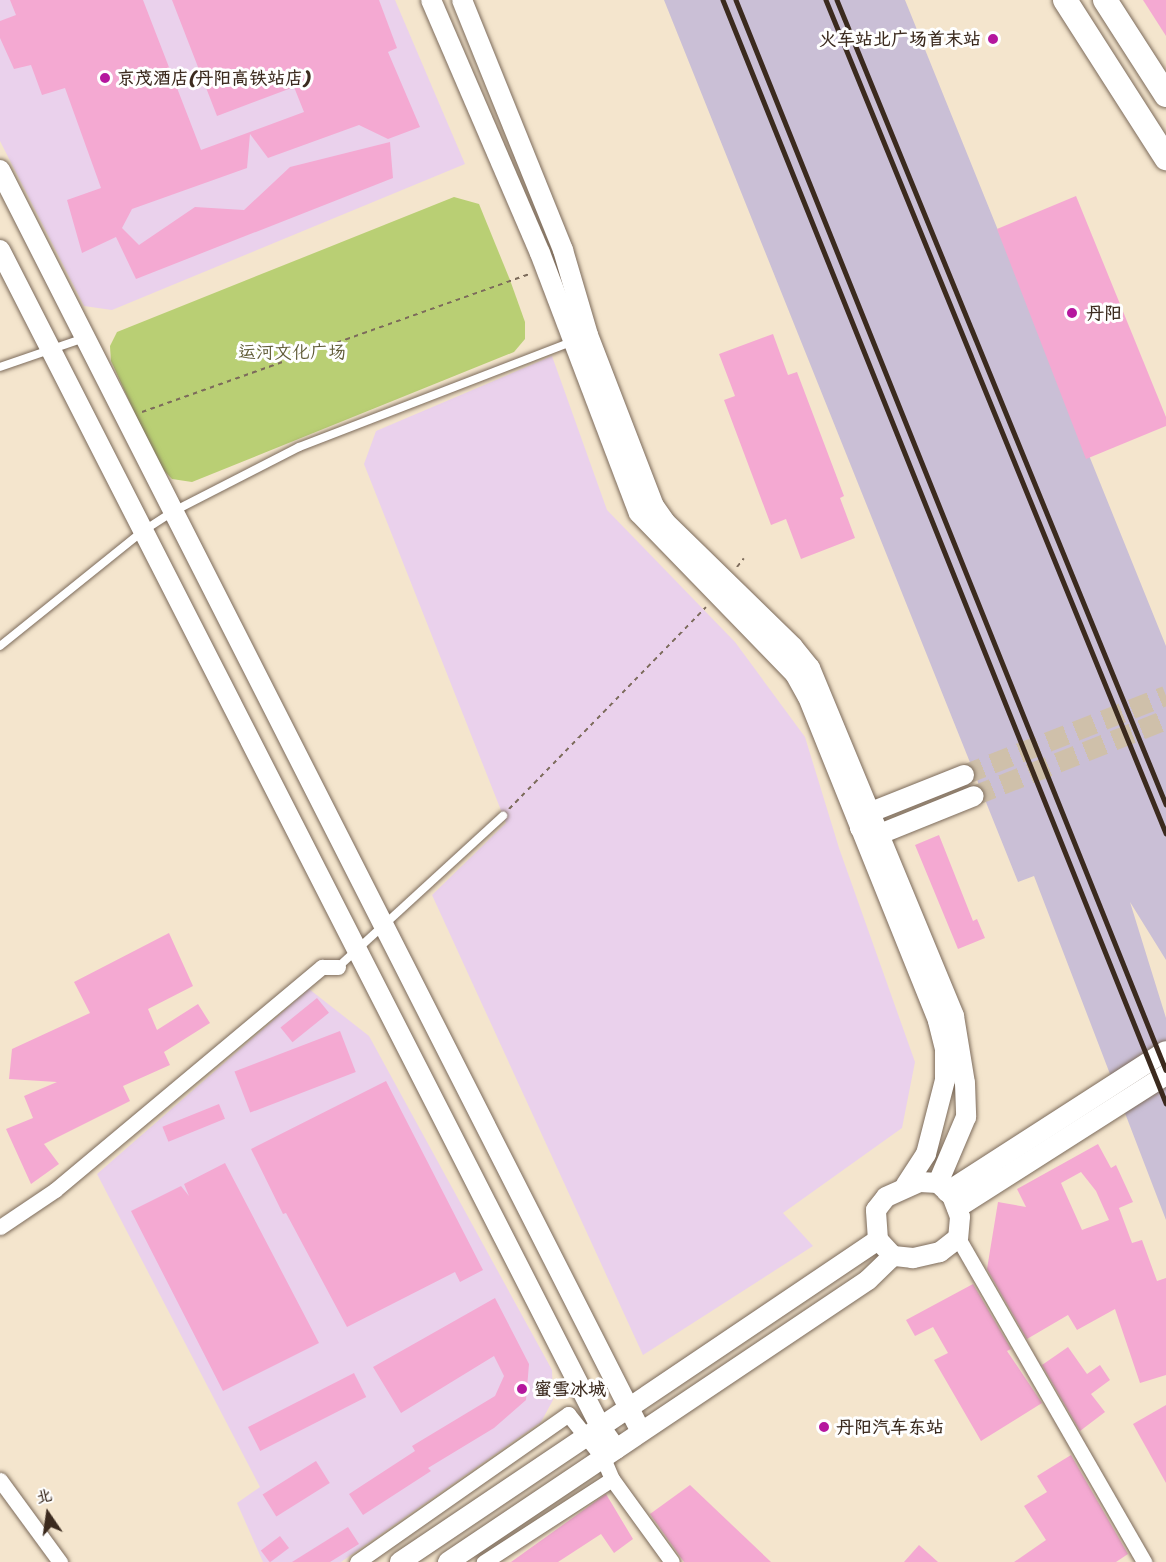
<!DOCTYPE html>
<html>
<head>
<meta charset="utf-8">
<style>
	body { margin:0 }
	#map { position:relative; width:1166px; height:1562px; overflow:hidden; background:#f4e5cd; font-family:Sriracha,"LXGW WenKai TC",sans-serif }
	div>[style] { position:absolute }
	.built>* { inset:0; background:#ead1ec }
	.industrial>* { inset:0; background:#cabfd6 }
	.green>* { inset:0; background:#b9cf74 }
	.building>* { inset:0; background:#f4a9d2; transform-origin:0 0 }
	.tertiary-tunnel>* { height:20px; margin-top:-10px; transform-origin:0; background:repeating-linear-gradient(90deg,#cfc0aa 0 20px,transparent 0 30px) }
	.path>* { height:2px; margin-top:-1px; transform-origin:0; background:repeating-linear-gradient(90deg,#7c6b5b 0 4.5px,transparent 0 9px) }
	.roads { filter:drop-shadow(0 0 2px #7c6b5b) drop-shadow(0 0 2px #7c6b5b) }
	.service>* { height:8px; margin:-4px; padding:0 4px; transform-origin:4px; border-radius:4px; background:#fff }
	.minor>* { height:15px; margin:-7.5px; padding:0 7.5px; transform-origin:7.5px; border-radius:7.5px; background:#fff }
	.tertiary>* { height:20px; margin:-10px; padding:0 10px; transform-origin:10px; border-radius:10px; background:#fff }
	.primary>* { height:24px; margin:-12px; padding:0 12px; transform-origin:12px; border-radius:12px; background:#fff }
	.rail>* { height:4.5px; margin:-2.25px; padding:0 2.25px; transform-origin:2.25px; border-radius:2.25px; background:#3b2a1e }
	.dots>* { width:16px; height:16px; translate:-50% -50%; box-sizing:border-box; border:3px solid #fff; border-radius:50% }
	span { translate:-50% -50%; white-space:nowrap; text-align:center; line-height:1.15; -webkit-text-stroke:6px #fff; paint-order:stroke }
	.poi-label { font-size:18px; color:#3b2a1e; font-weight:700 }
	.right { translate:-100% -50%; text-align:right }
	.left { translate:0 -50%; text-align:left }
	.park-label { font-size:18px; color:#615c38 }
	.north { position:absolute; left:18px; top:1484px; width:60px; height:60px; -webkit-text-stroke:4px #fff; paint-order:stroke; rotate:347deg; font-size:16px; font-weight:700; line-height:24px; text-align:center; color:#3b2a1e }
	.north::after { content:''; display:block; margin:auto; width:21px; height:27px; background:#3b2a1e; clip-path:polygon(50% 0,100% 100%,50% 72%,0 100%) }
</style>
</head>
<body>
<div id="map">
	<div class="built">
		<div style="clip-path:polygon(0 0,395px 0,465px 164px,112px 310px,84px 306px,0 141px)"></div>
		<div style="clip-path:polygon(552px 356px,607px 510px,735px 642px,805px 737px,839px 848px,915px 1062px,902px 1128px,783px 1213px,813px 1246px,643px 1355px,432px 895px,506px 823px,364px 464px,376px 431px)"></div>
		<div style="clip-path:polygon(309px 989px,369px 1036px,552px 1370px,553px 1400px,541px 1422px,341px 1562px,263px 1562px,237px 1503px,260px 1487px,97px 1174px)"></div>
	</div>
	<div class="industrial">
		<div style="clip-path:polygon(664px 0,905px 0,1166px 646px,1166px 960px,1130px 902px,1166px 1018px,1166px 1220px,1034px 876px,1018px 882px)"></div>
	</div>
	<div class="green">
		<div style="clip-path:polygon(454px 197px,479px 204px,510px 280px,525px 322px,525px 339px,514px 352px,192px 482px,172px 479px,158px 464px,111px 361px,110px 346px,117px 332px)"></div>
	</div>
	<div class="building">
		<div style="clip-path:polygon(10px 0,143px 0,201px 150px,304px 112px,294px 87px,217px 116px,172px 0,379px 0,397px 48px,388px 52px,420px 127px,388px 139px,359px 125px,268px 158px,250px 134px,247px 168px,132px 209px,122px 228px,139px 245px,195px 207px,244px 210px,290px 167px,390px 142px,393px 178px,136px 279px,116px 237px,82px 253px,67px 200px,101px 188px,65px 88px,42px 95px,31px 65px,14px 69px,0 38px,0 21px,16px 15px)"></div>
		<div style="clip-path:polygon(1143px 0,1166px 0,1166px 36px)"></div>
		<div style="clip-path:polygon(1076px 196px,1166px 417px,1166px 426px,1086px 459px,997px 229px)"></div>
		<div style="clip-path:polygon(773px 334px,788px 375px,797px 372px,844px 496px,840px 498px,855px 538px,801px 559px,786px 519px,771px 525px,724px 400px,735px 396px,719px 354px)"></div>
		<div style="clip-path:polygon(939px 835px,973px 921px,977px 919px,985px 938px,958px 949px,915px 845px)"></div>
		<div style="clip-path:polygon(169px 933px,193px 986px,148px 1009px,157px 1030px,198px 1004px,210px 1023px,164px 1052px,170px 1065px,123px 1086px,130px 1101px,44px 1144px,59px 1164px,31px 1184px,6px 1129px,33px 1118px,24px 1096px,57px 1082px,9px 1079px,12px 1049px,90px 1013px,74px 982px)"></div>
		<div style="left:317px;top:998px;width:19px;height:47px;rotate:51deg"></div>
		<div style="left:340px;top:1031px;width:44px;height:113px;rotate:69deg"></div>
		<div style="clip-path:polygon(386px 1081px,483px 1270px,460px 1282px,455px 1272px,347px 1327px,286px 1213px,283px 1214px,251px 1149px)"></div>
		<div style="left:219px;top:1104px;width:16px;height:61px;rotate:68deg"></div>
		<div style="clip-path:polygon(evenodd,1098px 1144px,1111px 1168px,1116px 1165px,1133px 1202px,1119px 1208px,1132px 1243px,1142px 1240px,1157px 1281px,1166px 1278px,1166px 1375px,1140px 1383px,1115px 1309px,1077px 1330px,1068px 1315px,1027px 1339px,987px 1269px,998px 1202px,1026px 1207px,1017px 1189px,1098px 1144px,1081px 1172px,1096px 1191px,1109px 1220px,1082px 1230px,1061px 1183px,1081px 1172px)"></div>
		<div style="clip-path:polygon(225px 1163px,319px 1343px,223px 1391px,131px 1211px,181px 1186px,189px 1196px,184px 1184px)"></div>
		<div style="clip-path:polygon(973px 1284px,1011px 1349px,1007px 1351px,1042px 1403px,981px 1441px,934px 1360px,948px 1353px,933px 1327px,915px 1336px,906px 1320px)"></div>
		<div style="clip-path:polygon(495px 1298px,529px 1364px,526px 1400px,494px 1428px,428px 1468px,431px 1471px,363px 1515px,349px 1494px,415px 1451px,412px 1446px,495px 1396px,504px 1376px,494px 1356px,401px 1413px,373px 1367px)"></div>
		<div style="clip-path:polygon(1068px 1347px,1087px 1374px,1100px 1365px,1110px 1380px,1091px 1394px,1105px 1412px,1080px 1431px,1042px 1365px)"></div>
		<div style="left:354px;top:1373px;width:27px;height:119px;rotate:63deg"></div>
		<div style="clip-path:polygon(1166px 1405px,1166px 1483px,1133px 1424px)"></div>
		<div style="clip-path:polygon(1071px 1455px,1128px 1554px,1116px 1562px,1014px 1562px,1046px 1540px,1024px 1506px,1047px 1492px,1037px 1476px)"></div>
		<div style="left:316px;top:1461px;width:26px;height:63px;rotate:58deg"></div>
		<div style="clip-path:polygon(690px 1485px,771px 1562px,684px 1562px,650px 1514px)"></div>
		<div style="clip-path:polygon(606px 1494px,633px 1539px,614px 1553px,601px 1534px,558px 1562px,511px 1562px)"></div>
		<div style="clip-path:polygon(348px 1527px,359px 1544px,330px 1562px,292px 1562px)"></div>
		<div style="left:280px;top:1536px;width:15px;height:24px;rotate:53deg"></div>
		<div style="clip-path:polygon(919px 1545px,938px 1562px,904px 1562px)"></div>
	</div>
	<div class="tertiary-tunnel">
		<div style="left:964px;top:775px;width:217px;rotate:-21.4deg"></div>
		<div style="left:974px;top:796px;width:206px;rotate:-21.6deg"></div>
	</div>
	<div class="path">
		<div style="left:142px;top:412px;width:412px;rotate:-19.6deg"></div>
		<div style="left:737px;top:567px;width:11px;rotate:-52deg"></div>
		<div style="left:509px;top:809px;width:282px;rotate:-45.7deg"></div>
	</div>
	<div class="roads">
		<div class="service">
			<div style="left:0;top:367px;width:89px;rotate:-19deg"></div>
			<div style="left:0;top:646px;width:184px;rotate:-38.8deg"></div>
			<div style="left:143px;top:531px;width:37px;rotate:-33deg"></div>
			<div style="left:174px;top:511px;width:140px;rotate:-27.1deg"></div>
			<div style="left:299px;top:447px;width:295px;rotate:-21.1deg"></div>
			<div style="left:338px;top:967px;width:224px;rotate:-42.5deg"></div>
		</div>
		<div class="minor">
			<div style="left:0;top:1227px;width:66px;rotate:-33.9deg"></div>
			<div style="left:55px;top:1190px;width:348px;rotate:-39.9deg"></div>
			<div style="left:322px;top:967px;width:16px"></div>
			<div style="left:958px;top:1238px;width:374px;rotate:60.1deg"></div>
			<div style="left:612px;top:1479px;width:102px;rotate:54.1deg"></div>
			<div style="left:0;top:1480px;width:102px;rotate:53.8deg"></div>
			<div style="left:357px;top:1562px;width:258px;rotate:-35deg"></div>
			<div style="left:568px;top:1414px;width:56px;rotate:51.5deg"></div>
			<div style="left:603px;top:1458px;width:23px;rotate:67deg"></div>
			<div style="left:612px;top:1479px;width:153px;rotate:147deg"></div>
		</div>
		<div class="tertiary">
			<div style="left:431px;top:0;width:275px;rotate:66.7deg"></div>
			<div style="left:540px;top:253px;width:278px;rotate:69.2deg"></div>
			<div style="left:639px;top:513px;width:224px;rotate:45.9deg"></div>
			<div style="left:795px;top:674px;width:26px;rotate:61deg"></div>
			<div style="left:808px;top:697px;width:349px;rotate:68.1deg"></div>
			<div style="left:938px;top:1021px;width:29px;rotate:76deg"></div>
			<div style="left:945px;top:1049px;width:31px;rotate:90deg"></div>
			<div style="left:945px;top:1080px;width:76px;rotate:104.4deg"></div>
			<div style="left:926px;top:1154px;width:37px;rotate:123deg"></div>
			<div style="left:462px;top:0;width:270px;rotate:68deg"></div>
			<div style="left:563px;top:250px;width:89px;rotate:73.6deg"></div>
			<div style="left:588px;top:335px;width:183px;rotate:68.9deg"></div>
			<div style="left:654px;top:506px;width:19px;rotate:55deg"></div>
			<div style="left:665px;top:522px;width:179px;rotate:44.3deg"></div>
			<div style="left:793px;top:647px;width:27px;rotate:51deg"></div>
			<div style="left:810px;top:668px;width:377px;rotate:67.5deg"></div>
			<div style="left:954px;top:1016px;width:68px;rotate:80.7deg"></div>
			<div style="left:965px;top:1083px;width:34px;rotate:88deg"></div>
			<div style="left:966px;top:1117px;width:72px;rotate:113deg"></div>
			<div style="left:0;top:170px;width:1415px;rotate:63.07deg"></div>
			<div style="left:0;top:250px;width:1322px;rotate:62.97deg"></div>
			<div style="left:601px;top:1428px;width:26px;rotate:54deg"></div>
			<div style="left:964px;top:775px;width:100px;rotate:158.3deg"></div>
			<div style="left:871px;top:812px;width:19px;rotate:125deg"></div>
			<div style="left:860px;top:828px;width:21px;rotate:17deg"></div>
			<div style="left:880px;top:834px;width:101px;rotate:-22deg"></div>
			<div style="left:920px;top:1182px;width:18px;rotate:3deg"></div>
			<div style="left:938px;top:1183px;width:19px;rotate:43deg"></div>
			<div style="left:952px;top:1196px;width:22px;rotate:69deg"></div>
			<div style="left:960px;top:1217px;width:21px;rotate:95deg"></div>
			<div style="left:958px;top:1238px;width:23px;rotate:142deg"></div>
			<div style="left:940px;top:1252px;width:28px;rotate:167deg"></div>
			<div style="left:913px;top:1258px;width:20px;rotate:-174deg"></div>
			<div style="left:893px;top:1256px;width:22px;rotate:-133deg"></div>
			<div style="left:878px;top:1240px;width:30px;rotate:-94deg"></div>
			<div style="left:876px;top:1210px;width:16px;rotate:-52deg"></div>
			<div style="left:886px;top:1197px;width:37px;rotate:-24deg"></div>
			<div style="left:947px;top:1192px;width:260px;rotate:-32.8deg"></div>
			<div style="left:957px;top:1208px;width:248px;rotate:-32.5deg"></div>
			<div style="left:400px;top:1562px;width:576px;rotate:-33.97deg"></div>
			<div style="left:448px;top:1562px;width:506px;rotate:-33.88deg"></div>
			<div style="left:868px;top:1280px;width:35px;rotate:-44deg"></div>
		</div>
		<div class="primary">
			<div style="left:1065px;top:0;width:188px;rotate:57.4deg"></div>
			<div style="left:1105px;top:0;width:113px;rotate:57.3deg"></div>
		</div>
	</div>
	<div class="rail">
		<div style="left:723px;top:0;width:1189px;rotate:68.12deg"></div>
		<div style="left:736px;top:0;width:1153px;rotate:68.11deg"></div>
		<div style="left:826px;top:0;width:900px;rotate:67.8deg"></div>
		<div style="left:837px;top:0;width:869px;rotate:67.75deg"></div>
	</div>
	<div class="dots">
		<div style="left:993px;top:39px;background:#b5179e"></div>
		<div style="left:105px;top:78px;background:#b5179e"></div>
		<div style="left:1072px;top:313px;background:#b5179e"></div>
		<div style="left:522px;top:1389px;background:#b5179e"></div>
		<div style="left:824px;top:1427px;background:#b5179e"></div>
	</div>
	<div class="poi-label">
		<span class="right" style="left:981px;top:39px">火车站北广场首末站</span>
		<span class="left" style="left:117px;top:78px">京茂酒店(丹阳高铁站店)</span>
		<span class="left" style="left:1086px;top:313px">丹阳</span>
		<span class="left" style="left:534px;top:1389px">蜜雪冰城</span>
		<span class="left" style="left:836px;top:1427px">丹阳汽车东站</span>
	</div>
	<div class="park-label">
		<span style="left:292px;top:352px">运河文化广场</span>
	</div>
	<div class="north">北</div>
</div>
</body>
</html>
